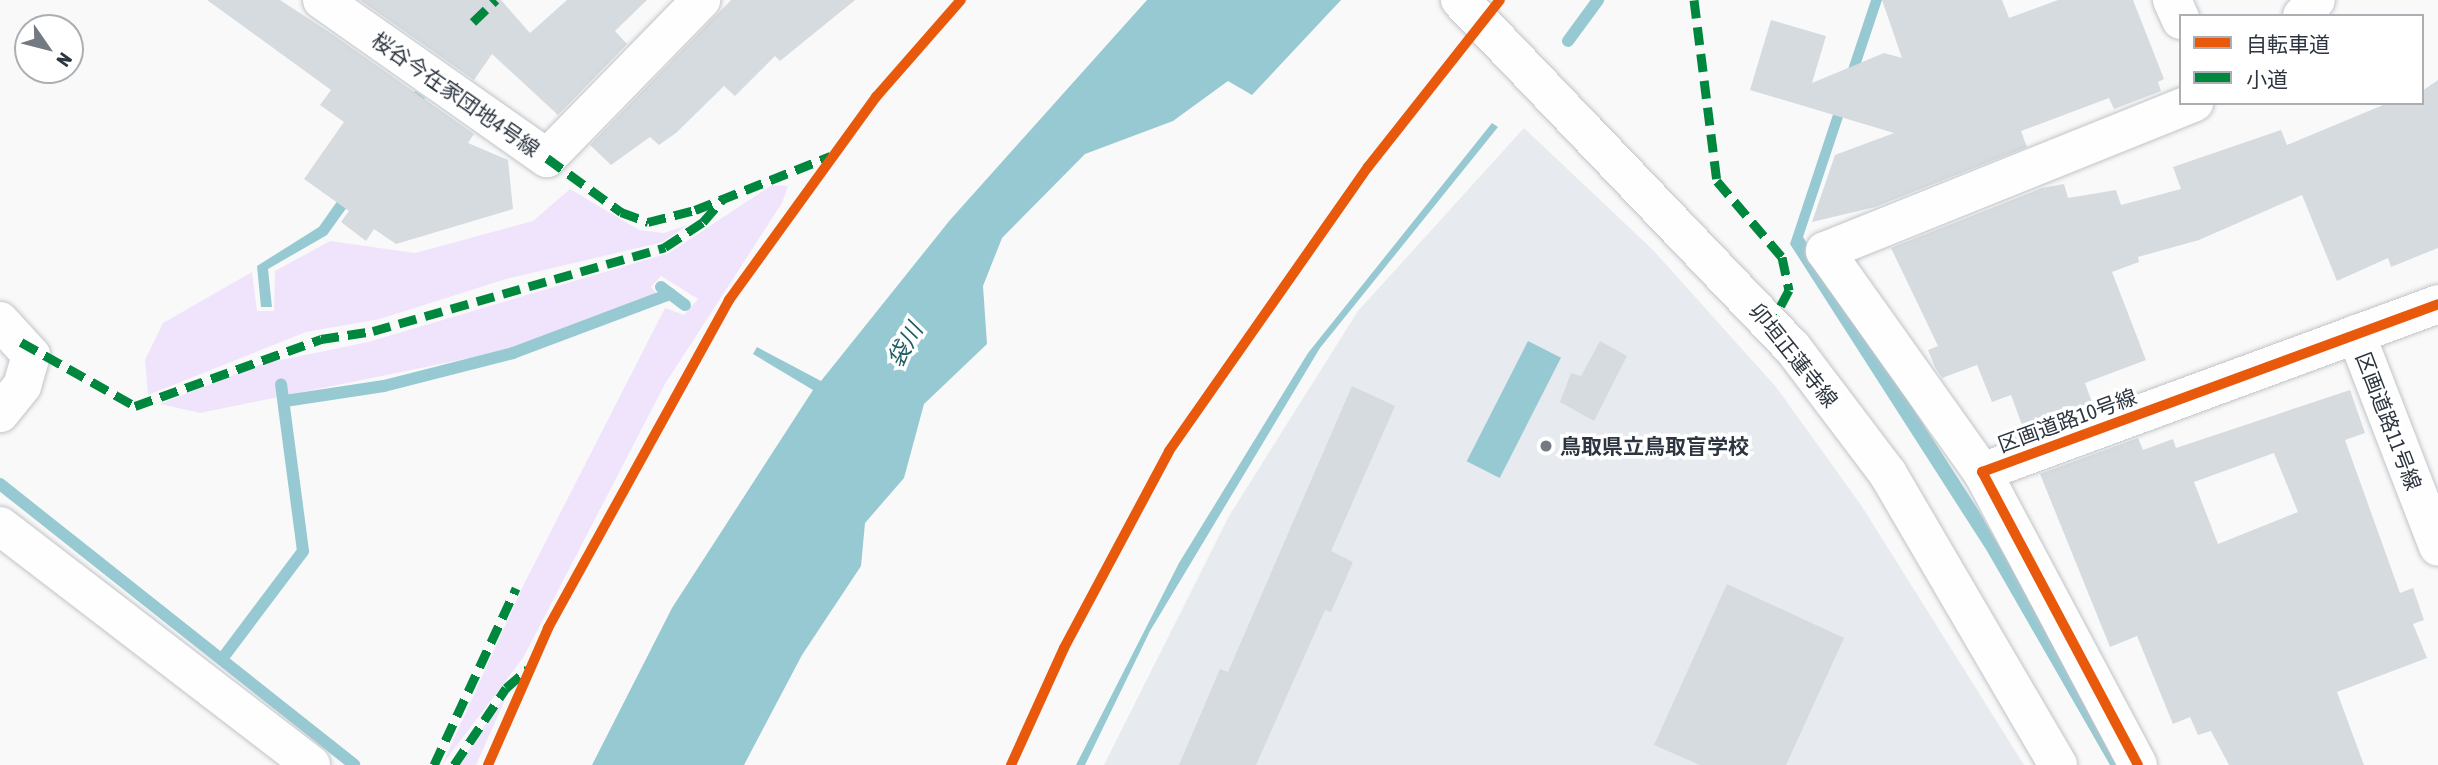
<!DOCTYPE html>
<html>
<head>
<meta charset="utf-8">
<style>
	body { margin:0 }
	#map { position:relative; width:2438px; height:765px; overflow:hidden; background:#f9f9f9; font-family:"Asap Condensed","Noto Sans JP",sans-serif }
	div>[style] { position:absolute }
	.built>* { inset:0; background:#e7eaef }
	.green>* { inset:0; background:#f0e4fc }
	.water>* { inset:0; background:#97c9d2; transform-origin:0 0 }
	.stream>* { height:12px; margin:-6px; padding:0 6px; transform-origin:6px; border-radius:6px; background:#97c9d2 }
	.building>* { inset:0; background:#d5dbdf }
	.roads { filter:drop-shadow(0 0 2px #c0c4c9) drop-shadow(0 0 2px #c0c4c9) }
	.minor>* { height:38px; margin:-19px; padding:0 19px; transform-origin:19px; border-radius:19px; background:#fefefe }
	.major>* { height:38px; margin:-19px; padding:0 19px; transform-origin:19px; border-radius:19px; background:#fefefe }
	.quiet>* { height:9px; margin-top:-4.5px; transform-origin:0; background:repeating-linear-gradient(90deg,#00873e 0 18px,transparent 0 27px) }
	.cycleway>* { height:10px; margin:-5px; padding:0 5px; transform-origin:5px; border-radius:5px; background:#e8590c }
	.dots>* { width:19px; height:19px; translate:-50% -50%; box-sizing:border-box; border:4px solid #fff; border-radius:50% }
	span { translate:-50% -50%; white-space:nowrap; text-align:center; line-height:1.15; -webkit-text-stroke:7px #fff; paint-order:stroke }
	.street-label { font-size:21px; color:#2d3540 }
	.poi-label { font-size:21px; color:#2d3540; font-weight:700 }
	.left { translate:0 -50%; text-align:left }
	.water-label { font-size:23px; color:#225e68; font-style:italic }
	.legend { position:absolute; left:2179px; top:14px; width:245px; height:91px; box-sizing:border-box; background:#fff; border:2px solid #abaeb3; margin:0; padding:9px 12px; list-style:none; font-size:21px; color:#2d3540 }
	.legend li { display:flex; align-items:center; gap:14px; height:35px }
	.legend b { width:35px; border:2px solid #abaeb3 }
	.north { position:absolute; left:14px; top:14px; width:70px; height:70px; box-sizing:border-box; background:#fff; border:2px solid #abaeb3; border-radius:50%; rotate:125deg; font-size:19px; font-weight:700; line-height:28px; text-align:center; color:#2d3540 }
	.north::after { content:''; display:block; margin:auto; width:24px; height:32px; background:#747a81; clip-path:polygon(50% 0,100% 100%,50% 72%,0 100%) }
</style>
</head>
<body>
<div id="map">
	<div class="built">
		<div style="clip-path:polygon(1524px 128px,1654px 251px,1776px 387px,1861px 505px,2024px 765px,1104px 765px,1229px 516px,1358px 311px)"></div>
	</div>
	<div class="green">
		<div style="clip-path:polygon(772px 185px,788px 186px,782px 203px,665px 384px,523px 658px,442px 765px,523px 586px,665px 308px,684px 315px,698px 299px,661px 276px,651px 287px,657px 294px,509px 350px,200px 413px,160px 404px,262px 364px,368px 342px,669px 253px)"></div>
		<div style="clip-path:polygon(570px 189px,639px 230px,664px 233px,688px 225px,663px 242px,506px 279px,380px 319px,306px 332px,148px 395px,145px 360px,163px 323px,252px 272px,257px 311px,274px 311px,275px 271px,330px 241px,415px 253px,533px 221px)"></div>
		<div style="clip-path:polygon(511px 686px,476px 765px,459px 765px,476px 739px)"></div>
	</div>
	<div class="water">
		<div style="clip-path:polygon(1147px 0,1341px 0,1252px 95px,1228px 81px,1173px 121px,1085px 154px,1002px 238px,983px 286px,987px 344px,924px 404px,904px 478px,865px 523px,861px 566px,802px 655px,744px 765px,592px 765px,672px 608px,813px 390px,753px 354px,757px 347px,821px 381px,950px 220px)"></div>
		<div style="clip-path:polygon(1871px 0,1882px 0,1803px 237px,1979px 511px,2124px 765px,2110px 765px,1987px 551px,1790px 244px)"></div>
		<div style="clip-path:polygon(415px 91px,425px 98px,327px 235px,268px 269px,272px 307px,261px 307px,257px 266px,319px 227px)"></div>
		<div style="clip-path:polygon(1492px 123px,1498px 127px,1320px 348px,1150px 631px,1085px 765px,1076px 765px,1179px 563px,1308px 353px)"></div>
		<div style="left:1528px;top:341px;width:37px;height:135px;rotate:27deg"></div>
	</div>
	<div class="stream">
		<div style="left:1568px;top:41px;width:51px;rotate:-53.8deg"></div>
		<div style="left:661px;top:287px;width:30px;rotate:37deg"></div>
		<div style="left:285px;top:401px;width:100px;rotate:-8.6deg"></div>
		<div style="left:384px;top:386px;width:133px;rotate:-14.3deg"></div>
		<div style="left:513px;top:353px;width:168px;rotate:-20.6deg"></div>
		<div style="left:0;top:484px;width:452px;rotate:38.4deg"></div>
		<div style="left:222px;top:659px;width:135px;rotate:-53.1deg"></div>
		<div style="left:303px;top:551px;width:168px;rotate:-97.5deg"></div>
	</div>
	<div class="building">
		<div style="clip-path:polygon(207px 0,280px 0,332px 34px,474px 134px,468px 143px,508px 160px,513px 209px,396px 244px,374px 229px,366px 241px,341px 222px,349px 211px,304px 179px,344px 122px,320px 105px,331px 90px)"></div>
		<div style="clip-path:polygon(360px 0,501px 0,530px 33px,567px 0,647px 0,615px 31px,627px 44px,558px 115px,492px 54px,474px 80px)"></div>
		<div style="clip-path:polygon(731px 0,855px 0,780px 61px,775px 56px,735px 96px,724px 86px,676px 133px,659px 145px,650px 137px,611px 165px,590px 145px)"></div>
		<div style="clip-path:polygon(1882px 0,2002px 0,2009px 18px,2058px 0,2133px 0,2164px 79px,2158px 82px,2161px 91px,2114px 109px,2109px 98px,2021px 131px,2027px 147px,1875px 207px,1812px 222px,1835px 155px,1894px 133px,1750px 90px,1771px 20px,1826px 36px,1812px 83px,1884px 53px,1902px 58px)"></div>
		<div style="clip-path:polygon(2438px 80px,2438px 248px,2391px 267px,2388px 258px,2337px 281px,2302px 195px,2199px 240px,2138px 257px,2139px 262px,2112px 272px,2146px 360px,2085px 383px,2094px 408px,2025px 433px,2011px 395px,1992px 402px,1977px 365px,1942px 378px,1935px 367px,1928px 350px,1938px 346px,1891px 248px,2042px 188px,2064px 184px,2068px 198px,2116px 190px,2121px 205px,2181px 189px,2173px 167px,2281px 130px,2287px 145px,2388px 103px,2422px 103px,2422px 91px)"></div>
		<div style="clip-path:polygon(1600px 341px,1627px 356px,1594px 421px,1560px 402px,1571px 373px,1581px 376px)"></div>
		<div style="clip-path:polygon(1352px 386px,1395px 406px,1331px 551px,1353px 562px,1331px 612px,1325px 610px,1256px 765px,1179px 765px,1220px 669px,1228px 672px)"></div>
		<div style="clip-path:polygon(evenodd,2350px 390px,2365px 433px,2345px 440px,2400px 593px,2413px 588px,2424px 620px,2413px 624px,2427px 658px,2337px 692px,2364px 765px,2229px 765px,2211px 731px,2198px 735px,2190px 717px,2173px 724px,2137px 636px,2110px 647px,2040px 474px,2138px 438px,2143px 450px,2173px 439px,2176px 448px,2350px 390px,2274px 453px,2298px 512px,2218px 544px,2194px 482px,2274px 453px)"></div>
		<div style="clip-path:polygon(1727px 584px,1844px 638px,1786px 765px,1700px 765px,1654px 745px)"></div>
	</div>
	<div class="roads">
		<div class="minor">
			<div style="left:322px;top:0;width:275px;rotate:35.1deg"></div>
			<div style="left:547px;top:158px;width:221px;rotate:-45.7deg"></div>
			<div style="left:2172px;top:0;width:22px;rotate:66deg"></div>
			<div style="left:2302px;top:16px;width:21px;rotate:-49deg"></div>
			<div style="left:0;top:321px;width:46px;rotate:47.6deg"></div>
			<div style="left:31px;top:355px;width:32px;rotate:106deg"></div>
			<div style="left:22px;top:386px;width:35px;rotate:129deg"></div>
			<div style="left:2356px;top:334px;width:228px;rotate:68.9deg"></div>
			<div style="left:1982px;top:472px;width:271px;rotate:-125.4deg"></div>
			<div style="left:1825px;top:251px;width:398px;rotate:-21.9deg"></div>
			<div style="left:0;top:526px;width:392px;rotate:37.5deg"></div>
			<div style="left:2138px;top:765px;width:332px;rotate:-118deg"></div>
			<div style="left:1982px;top:472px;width:486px;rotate:-20.2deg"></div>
		</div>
		<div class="major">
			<div style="left:1460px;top:0;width:480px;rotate:46.3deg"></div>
			<div style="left:1792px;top:347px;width:159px;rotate:52.9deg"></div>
			<div style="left:1888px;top:474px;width:337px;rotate:59.7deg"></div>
		</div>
	</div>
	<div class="quiet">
		<div style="left:1694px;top:0;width:182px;rotate:82.8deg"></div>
		<div style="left:1717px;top:181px;width:100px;rotate:49.5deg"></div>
		<div style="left:1782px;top:257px;width:34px;rotate:78deg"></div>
		<div style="left:1789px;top:290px;width:38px;rotate:118deg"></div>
		<div style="left:473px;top:22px;width:32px;rotate:-44deg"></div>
		<div style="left:547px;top:158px;width:92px;rotate:36.1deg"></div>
		<div style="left:621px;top:212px;width:29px;rotate:20deg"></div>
		<div style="left:648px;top:222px;width:49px;rotate:-14.3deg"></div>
		<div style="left:695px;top:210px;width:146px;rotate:-21.7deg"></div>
		<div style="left:21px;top:342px;width:131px;rotate:29.3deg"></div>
		<div style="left:135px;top:406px;width:198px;rotate:-19.8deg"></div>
		<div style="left:321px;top:339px;width:53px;rotate:-8.7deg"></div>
		<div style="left:373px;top:331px;width:304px;rotate:-16deg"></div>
		<div style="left:665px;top:247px;width:45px;rotate:-33.3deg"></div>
		<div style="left:703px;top:222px;width:32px;rotate:-49deg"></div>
		<div style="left:434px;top:765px;width:195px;rotate:-65.1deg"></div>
		<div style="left:454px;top:765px;width:93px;rotate:-56deg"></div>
		<div style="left:506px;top:688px;width:29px;rotate:-41deg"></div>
	</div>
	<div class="cycleway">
		<div style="left:488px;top:765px;width:150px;rotate:-66.3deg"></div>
		<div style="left:548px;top:628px;width:375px;rotate:-61.1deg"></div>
		<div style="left:729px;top:300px;width:251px;rotate:-54.1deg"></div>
		<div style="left:876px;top:97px;width:129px;rotate:-48.8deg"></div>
		<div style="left:1011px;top:765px;width:128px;rotate:-65.6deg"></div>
		<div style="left:1064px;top:648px;width:223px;rotate:-61.9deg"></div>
		<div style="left:1169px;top:451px;width:347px;rotate:-55deg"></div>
		<div style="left:1368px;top:167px;width:213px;rotate:-51.7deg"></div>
		<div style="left:2138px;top:765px;width:332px;rotate:-118deg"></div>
		<div style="left:1982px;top:472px;width:486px;rotate:-20.2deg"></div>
	</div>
	<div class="dots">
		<div style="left:1546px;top:446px;background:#747a81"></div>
	</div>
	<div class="street-label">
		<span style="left:456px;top:94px;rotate:35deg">桜谷今在家団地4号線</span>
		<span style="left:1794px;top:355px;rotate:51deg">卯垣正蓮寺線</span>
		<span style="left:2067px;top:420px;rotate:-20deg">区画道路10号線</span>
		<span style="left:2389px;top:421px;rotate:69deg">区画道路11号線</span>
	</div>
	<div class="poi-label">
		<span class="left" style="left:1560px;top:446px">鳥取県立鳥取盲学校</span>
	</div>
	<div class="water-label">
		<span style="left:905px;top:345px;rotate:-60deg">袋川</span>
	</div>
	<ul class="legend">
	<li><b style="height:9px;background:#e8590c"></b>自転車道</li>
	<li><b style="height:9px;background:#00873e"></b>小道</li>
	</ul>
	<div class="north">N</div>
</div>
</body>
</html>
